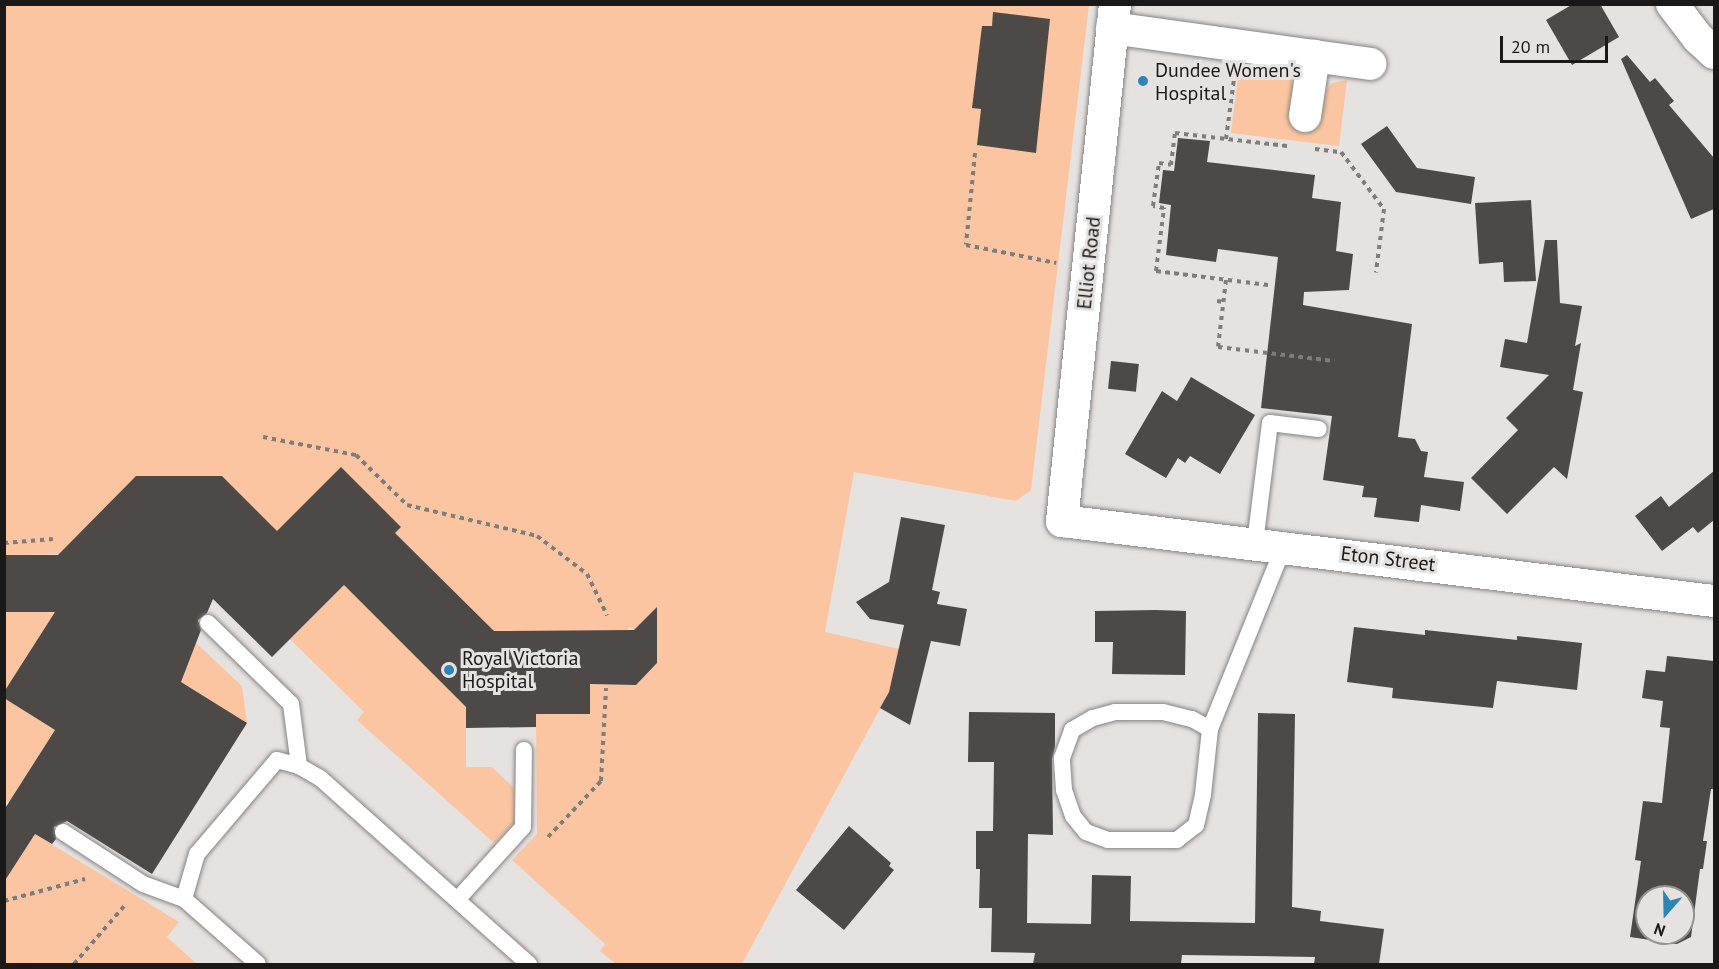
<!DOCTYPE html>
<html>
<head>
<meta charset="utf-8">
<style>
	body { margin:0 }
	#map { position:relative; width:1719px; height:969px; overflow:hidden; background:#e6e2e0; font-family:"PT Sans",sans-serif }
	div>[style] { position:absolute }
	.green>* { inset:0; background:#fbc5a1 }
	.building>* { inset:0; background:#4c4947; transform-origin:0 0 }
	.path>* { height:4px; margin-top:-2px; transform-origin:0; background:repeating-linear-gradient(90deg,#7f7d7b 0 4.5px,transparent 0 9px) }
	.roads { filter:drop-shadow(0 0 2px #878381) drop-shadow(0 0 2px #878381) }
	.lane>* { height:16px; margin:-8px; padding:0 8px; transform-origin:8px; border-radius:8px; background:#fff }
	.street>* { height:32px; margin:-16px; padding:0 16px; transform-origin:16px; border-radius:16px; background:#fff }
	.dots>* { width:16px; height:16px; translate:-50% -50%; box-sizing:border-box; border:3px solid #e6e2e0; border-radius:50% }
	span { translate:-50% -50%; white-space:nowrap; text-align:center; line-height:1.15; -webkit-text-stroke:6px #e6e2e0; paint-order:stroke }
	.poi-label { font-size:20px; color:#1a1918 }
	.left { translate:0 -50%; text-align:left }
	.street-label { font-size:20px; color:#1a1918 }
	.frame { position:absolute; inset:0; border:6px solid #1a1918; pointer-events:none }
	.north { position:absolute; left:1635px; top:885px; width:60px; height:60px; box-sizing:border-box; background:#e6e2e0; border:2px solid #949290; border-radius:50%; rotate:200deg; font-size:16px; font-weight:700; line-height:24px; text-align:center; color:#1a1918 }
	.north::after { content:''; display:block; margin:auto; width:21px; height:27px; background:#2b86b3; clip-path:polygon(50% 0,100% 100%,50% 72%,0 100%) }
	.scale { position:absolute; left:1500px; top:36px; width:108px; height:27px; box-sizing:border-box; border:3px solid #1a1918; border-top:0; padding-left:8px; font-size:18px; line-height:21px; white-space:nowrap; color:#1a1918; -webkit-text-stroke:4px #e6e2e0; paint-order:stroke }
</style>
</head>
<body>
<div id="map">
	<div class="green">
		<div style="clip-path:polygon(4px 5px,1089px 5px,1031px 490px,1016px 501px,854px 472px,825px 632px,899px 649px,889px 692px,742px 964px,616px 964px,600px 951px,605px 944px,512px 860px,537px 834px,536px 714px,590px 714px,590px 684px,636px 685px,657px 663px,657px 628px,648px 617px,634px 630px,630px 627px,620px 638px,494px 631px,395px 533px,401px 527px,277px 531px,70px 554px,5px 555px)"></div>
		<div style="clip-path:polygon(1240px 62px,1281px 69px,1291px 78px,1294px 91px,1292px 117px,1321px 121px,1324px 93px,1332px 83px,1347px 80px,1339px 146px,1231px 133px)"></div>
		<div style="clip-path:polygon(344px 585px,466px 707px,466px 767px,492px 767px,514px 788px,514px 823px,494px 843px,357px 720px,364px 712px,290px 639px)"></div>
		<div style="clip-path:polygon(130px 611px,5px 692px,5px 612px)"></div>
		<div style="clip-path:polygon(196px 643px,242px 686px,247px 723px,143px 658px)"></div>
		<div style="clip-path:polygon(5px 698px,55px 730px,17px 789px,26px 812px,5px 800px)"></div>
		<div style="clip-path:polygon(35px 834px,179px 922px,167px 937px,197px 964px,5px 964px,4px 882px)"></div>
	</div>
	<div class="building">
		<div style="clip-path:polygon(1573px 4px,1600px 4px,1619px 37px,1572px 65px,1546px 20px)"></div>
		<div style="clip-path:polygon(993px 12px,1050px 19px,1036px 153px,977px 145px,981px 109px,972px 108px,982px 26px,992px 26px)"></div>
		<div style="clip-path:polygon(1627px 55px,1650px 82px,1655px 78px,1674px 101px,1669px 105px,1714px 158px,1714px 209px,1691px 219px,1621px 59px)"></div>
		<div style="clip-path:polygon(1387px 126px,1417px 168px,1475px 177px,1471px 204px,1396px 192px,1361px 144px)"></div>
		<div style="clip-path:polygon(1178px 138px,1210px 141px,1207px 162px,1315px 175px,1312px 198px,1341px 202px,1336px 251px,1353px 254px,1349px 290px,1304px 292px,1303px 305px,1412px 324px,1398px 437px,1415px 439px,1421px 451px,1428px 452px,1424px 477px,1464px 482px,1460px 511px,1421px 505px,1419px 522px,1374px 517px,1377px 498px,1362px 497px,1364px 486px,1323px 480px,1332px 416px,1261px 408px,1278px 257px,1218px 249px,1216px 262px,1166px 255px,1171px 205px,1159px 203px,1163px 170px,1174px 171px)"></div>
		<div style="clip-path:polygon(1531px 200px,1536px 281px,1504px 282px,1503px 262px,1479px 264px,1475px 203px)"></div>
		<div style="clip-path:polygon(1545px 240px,1557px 240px,1560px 303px,1582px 306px,1575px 346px,1581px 343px,1573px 390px,1583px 392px,1567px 479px,1554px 467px,1507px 514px,1471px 478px,1518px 430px,1506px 418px,1549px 375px,1500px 367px,1505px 339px,1527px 343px)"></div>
		<div style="left:1111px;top:361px;width:28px;height:28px;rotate:6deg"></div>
		<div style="clip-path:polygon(1191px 377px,1255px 415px,1220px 474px,1190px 456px,1185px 463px,1178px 458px,1166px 478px,1125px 454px,1162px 391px,1177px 401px)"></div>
		<div style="clip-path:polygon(341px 467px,401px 527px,395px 533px,494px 631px,634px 630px,657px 607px,657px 663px,636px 685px,590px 684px,590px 714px,536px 714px,536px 727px,466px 728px,466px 707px,344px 585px,272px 657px,213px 599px,207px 613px,198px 620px,201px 630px,181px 682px,247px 723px,152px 874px,67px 821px,54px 827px,56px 839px,52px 844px,35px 834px,4px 882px,4px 810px,55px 730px,4px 698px,4px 692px,55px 612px,4px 612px,4px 555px,58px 555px,136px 476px,222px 476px,277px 531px)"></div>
		<div style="clip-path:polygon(1714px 471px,1714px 520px,1698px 533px,1693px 527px,1662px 551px,1635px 516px,1661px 496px,1669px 507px)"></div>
		<div style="clip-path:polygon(901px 517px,945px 525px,932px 590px,940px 592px,937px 604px,967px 609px,960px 646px,931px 641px,910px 725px,880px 708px,889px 692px,904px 625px,870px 619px,856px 602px,889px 582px)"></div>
		<div style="clip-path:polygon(1156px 610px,1186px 611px,1185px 675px,1112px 674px,1113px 642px,1095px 642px,1095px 611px)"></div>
		<div style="clip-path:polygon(1354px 627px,1425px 635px,1425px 630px,1517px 640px,1517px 636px,1582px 643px,1577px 690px,1497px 681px,1493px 708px,1392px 698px,1393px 688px,1347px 682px)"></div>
		<div style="clip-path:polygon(evenodd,1667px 656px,1714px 661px,1714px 789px,1711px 789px,1703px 841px,1707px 841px,1703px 869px,1700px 869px,1691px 937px,1677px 944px,1630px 937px,1641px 861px,1635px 860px,1643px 801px,1662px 803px,1670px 728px,1660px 727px,1663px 701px,1642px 698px,1646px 670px,1665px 672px,1667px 656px,1647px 897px,1683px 897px,1683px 933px,1647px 933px,1647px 897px)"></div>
		<div style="clip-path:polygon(969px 712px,1055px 713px,1055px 747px,1052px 759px,1053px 835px,1028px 834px,1027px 923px,1091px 924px,1092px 875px,1131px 876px,1130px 921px,1255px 923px,1258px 713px,1295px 714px,1292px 907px,1321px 911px,1320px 921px,1384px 929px,1379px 964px,1314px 964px,1315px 957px,1182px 955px,1181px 964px,1033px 964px,1035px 953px,991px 952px,992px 908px,979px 908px,980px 869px,976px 869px,976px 831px,993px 831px,994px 762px,968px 762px)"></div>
		<div style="clip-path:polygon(849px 826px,891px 863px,889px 866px,894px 870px,844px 930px,796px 890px)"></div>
	</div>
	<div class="path">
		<div style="left:1226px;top:139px;width:61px;rotate:-82.4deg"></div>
		<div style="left:1315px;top:149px;width:26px;rotate:7deg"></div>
		<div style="left:1341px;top:152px;width:71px;rotate:53deg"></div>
		<div style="left:1384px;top:209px;width:64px;rotate:97.2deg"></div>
		<div style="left:975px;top:153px;width:92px;rotate:95.6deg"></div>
		<div style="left:966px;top:245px;width:92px;rotate:11.3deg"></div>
		<div style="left:1226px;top:280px;width:67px;rotate:96.8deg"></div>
		<div style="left:1218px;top:347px;width:117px;rotate:6.9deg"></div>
		<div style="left:1268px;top:285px;width:113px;rotate:-172.9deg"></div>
		<div style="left:1156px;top:271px;width:64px;rotate:-82.8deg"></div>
		<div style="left:1164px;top:208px;width:11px;rotate:-170deg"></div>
		<div style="left:1153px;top:206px;width:43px;rotate:-82.1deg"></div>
		<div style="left:1159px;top:163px;width:12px;rotate:9deg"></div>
		<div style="left:1171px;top:165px;width:32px;rotate:-83deg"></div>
		<div style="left:1175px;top:133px;width:113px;rotate:6.6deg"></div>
		<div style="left:1217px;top:301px;width:7px;rotate:8deg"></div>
		<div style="left:263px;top:437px;width:95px;rotate:11deg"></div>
		<div style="left:356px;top:455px;width:71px;rotate:44.4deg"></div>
		<div style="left:407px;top:505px;width:134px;rotate:13.4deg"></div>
		<div style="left:537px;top:536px;width:63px;rotate:37.2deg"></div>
		<div style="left:587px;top:574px;width:46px;rotate:64deg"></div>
		<div style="left:4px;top:543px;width:49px;rotate:-4.7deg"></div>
		<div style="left:548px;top:837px;width:77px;rotate:-46.6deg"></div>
		<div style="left:601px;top:781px;width:93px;rotate:-86.9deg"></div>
		<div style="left:4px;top:901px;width:84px;rotate:-15.2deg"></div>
		<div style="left:74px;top:964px;width:79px;rotate:-49.1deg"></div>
	</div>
	<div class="roads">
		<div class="lane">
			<div style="left:1255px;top:543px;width:121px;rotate:-82.9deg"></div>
			<div style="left:1270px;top:423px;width:49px;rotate:7deg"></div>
			<div style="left:208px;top:623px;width:116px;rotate:44.3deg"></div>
			<div style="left:291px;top:704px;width:63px;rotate:82.6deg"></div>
			<div style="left:1210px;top:729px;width:66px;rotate:96.1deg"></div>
			<div style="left:1203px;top:795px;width:31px;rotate:103deg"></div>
			<div style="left:1196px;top:825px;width:24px;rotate:142deg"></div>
			<div style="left:1177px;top:840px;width:69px;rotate:180deg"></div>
			<div style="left:1108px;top:840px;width:23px;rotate:-160deg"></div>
			<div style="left:1086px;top:832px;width:21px;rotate:-129deg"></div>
			<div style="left:1073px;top:816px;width:28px;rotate:-109deg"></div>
			<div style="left:1064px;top:790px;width:32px;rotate:-94deg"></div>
			<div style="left:1062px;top:758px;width:30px;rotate:-70deg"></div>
			<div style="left:1072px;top:730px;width:24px;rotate:-30deg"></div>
			<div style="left:1093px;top:718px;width:23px;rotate:-15deg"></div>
			<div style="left:1115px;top:712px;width:48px"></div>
			<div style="left:1163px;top:712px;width:30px;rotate:14deg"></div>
			<div style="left:1192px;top:719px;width:21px;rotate:29deg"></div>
			<div style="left:1210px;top:729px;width:197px;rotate:-68deg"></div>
			<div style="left:63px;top:832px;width:95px;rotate:33deg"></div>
			<div style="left:143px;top:884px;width:44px;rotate:20.1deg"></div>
			<div style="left:457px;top:900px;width:98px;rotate:-47.9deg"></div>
			<div style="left:523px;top:827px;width:77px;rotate:-89.3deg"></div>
			<div style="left:258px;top:964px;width:98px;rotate:-138.7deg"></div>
			<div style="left:184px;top:899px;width:47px;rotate:-73.9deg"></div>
			<div style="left:197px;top:854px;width:123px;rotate:-49.6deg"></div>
			<div style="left:277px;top:760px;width:23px;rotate:15deg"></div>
			<div style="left:299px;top:766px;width:24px;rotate:30deg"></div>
			<div style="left:320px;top:778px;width:280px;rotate:41.7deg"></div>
		</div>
		<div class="street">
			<div style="left:1115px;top:4px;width:520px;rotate:95.85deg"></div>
			<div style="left:1062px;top:521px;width:657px;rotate:7deg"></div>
			<div style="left:1672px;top:4px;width:43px;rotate:52.6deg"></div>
			<div style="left:1698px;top:38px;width:22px;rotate:43deg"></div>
			<div style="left:1112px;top:28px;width:261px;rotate:7.9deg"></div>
			<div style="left:1305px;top:116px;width:61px;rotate:-81.5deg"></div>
		</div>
	</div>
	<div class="dots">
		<div style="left:1143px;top:81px;background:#2b86b3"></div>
		<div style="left:449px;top:670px;background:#2b86b3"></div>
	</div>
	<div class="poi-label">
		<span class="left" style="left:1155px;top:82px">Dundee Women's<br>Hospital</span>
		<span class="left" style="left:462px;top:670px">Royal Victoria<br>Hospital</span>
	</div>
	<div class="street-label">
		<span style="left:1089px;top:263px;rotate:-84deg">Elliot Road</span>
		<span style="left:1388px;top:559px;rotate:7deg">Eton Street</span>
	</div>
	<div class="frame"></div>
	<div class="north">N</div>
	<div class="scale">20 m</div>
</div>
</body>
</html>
